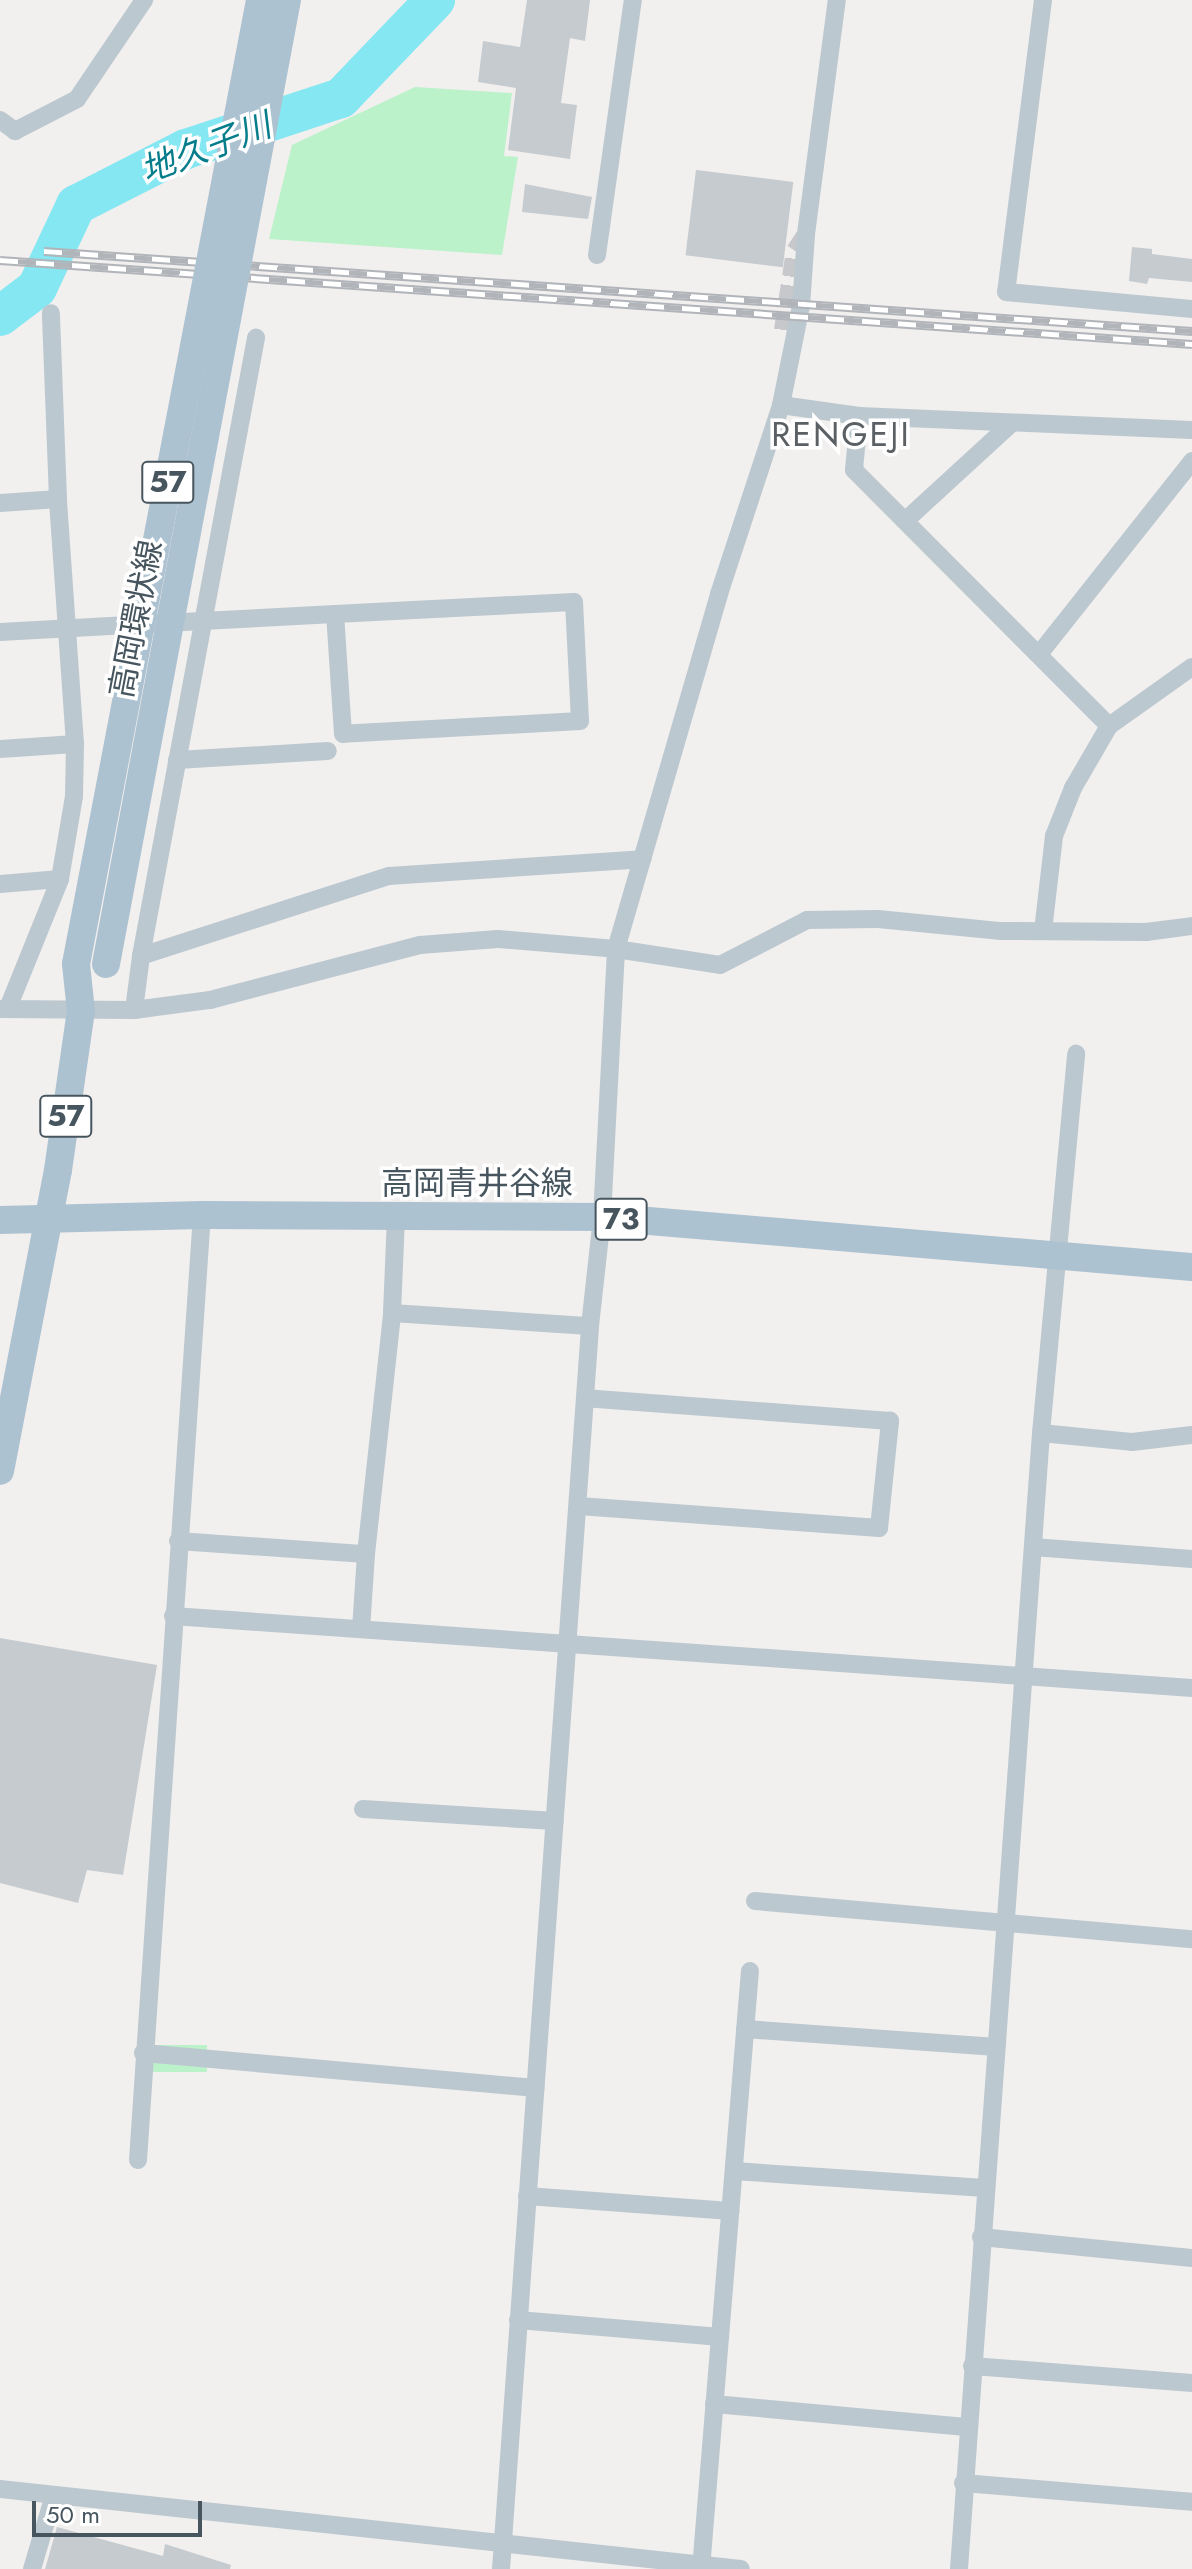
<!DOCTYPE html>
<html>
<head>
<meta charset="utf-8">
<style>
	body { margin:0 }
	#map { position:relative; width:1192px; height:2569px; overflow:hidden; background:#f2efef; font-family:Jost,"Noto Sans JP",sans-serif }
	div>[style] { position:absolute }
	.green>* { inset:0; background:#bbf2ca; transform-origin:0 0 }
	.river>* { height:40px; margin:-20px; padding:0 20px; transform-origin:20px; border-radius:20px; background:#85e7f2 }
	.building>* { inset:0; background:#c6cbcf; transform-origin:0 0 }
	.street-tunnel>* { height:18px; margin-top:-9px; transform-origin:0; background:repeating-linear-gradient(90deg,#c7c8cb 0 18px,transparent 0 27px) }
	.street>* { height:18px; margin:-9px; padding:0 9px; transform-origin:9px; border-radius:9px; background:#bcc8cf }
	.primary>* { height:28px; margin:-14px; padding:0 14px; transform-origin:14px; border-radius:14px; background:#adc2d0 }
	.rail>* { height:9px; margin-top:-4.5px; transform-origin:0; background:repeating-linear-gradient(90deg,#fff 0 18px,#b1b5ba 0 36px); box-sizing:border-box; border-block:2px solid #b1b5ba }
	.primary-bridge>* { height:28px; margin:-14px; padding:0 14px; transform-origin:14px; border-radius:14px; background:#adc2d0 }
	span { translate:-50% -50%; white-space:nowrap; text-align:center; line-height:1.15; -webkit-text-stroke:7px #fff; paint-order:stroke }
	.shield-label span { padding:2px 6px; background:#fff; border:2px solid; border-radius:6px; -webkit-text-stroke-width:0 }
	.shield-label { font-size:30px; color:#46555e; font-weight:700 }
	.street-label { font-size:32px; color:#46555e }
	.water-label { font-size:34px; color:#067d8b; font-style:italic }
	.neighbourhood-label { font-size:34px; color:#5b6065; letter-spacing:2px }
	.scale { position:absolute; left:32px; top:2501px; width:170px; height:36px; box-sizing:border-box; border:4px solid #46555e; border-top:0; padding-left:10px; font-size:24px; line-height:28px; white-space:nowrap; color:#46555e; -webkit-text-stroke:6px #fff; paint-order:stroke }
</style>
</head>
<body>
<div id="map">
	<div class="green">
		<div style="clip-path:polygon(415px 87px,512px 93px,504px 156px,518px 157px,502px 255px,269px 239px,292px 145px)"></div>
		<div style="left:151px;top:2045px;width:56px;height:27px"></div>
	</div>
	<div class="river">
		<div style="left:0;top:316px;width:46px;rotate:-37.1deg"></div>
		<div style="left:37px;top:288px;width:92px;rotate:-64.8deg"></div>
		<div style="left:76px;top:205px;width:123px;rotate:-27deg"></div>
		<div style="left:186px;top:149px;width:163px;rotate:-18.2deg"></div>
		<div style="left:341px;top:98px;width:136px;rotate:-46.2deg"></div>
	</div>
	<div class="building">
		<div style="clip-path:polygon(527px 0,590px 0,585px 41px,570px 38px,561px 103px,577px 105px,570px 159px,508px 150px,516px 88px,478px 82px,483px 41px,520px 47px)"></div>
		<div style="left:696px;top:170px;width:98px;height:86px;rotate:7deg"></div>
		<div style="clip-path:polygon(525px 184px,592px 197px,588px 219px,522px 212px)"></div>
		<div style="clip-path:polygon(1132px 247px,1152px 249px,1152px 254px,1192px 259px,1192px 282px,1149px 278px,1147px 284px,1129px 281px)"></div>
		<div style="clip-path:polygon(0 1638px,157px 1665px,123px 1875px,87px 1870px,78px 1903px,0 1883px)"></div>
		<div style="clip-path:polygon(57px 2527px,163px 2556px,165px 2544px,231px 2565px,230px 2569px,45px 2569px)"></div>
	</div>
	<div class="street-tunnel">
		<div style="left:783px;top:330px;width:80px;rotate:-81.4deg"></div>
		<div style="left:795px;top:251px;width:20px;rotate:-57deg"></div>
	</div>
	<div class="street">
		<div style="left:1043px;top:0;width:294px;rotate:97.2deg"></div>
		<div style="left:1006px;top:292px;width:187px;rotate:5.2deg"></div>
		<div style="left:0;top:120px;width:19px;rotate:36deg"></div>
		<div style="left:15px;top:131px;width:70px;rotate:-27.3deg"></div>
		<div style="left:77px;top:99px;width:120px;rotate:-55.9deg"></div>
		<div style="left:597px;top:255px;width:258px;rotate:-82deg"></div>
		<div style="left:781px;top:405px;width:79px;rotate:8deg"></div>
		<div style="left:859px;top:416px;width:333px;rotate:2.4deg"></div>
		<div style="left:859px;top:416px;width:54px;rotate:95.3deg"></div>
		<div style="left:854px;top:470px;width:361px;rotate:45.1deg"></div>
		<div style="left:0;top:503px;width:58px;rotate:-3.9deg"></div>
		<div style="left:906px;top:520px;width:144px;rotate:-42.5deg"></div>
		<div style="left:0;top:632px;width:202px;rotate:-3.1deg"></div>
		<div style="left:202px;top:621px;width:133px;rotate:-3deg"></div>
		<div style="left:335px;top:614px;width:239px;rotate:-2.9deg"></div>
		<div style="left:574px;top:602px;width:119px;rotate:87.1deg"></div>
		<div style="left:580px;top:721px;width:237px;rotate:176.9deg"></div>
		<div style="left:343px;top:734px;width:120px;rotate:-93.8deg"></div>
		<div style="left:1040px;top:653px;width:245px;rotate:-51.6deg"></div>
		<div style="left:0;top:749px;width:75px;rotate:-3.8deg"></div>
		<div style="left:177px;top:760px;width:151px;rotate:-3.4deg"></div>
		<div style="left:0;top:884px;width:60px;rotate:-4.8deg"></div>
		<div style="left:1043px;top:931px;width:96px;rotate:-83.4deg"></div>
		<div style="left:1054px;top:836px;width:52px;rotate:-68.4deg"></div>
		<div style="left:1073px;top:788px;width:72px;rotate:-59.9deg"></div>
		<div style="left:1109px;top:726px;width:102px;rotate:-35.4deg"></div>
		<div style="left:141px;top:956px;width:629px;rotate:-79.46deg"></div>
		<div style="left:8px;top:1008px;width:139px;rotate:-68deg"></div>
		<div style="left:60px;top:879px;width:84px;rotate:-80.4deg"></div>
		<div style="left:74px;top:796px;width:52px;rotate:-88.9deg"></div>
		<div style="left:75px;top:744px;width:246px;rotate:-94deg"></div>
		<div style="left:58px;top:499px;width:186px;rotate:-92.2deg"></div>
		<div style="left:0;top:1009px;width:134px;rotate:0.4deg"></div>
		<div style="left:134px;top:1010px;width:77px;rotate:-7.5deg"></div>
		<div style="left:210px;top:1000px;width:217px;rotate:-14.7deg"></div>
		<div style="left:420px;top:945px;width:78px;rotate:-4.4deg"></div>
		<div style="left:498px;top:939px;width:118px;rotate:4.8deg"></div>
		<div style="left:616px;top:949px;width:105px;rotate:8.7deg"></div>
		<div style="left:720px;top:965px;width:98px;rotate:-27.3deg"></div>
		<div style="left:807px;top:920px;width:71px;rotate:-0.8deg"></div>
		<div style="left:878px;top:919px;width:124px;rotate:5.6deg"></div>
		<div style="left:1001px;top:931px;width:145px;rotate:0.4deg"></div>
		<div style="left:1146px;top:932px;width:46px;rotate:-7.4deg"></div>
		<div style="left:134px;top:1010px;width:54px;rotate:-82.6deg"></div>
		<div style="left:141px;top:956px;width:261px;rotate:-17.9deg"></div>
		<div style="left:389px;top:876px;width:254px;rotate:-3.8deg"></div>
		<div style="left:392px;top:1313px;width:97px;rotate:-87.6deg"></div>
		<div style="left:1041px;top:1433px;width:91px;rotate:5.6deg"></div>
		<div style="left:1132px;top:1442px;width:60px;rotate:-6.7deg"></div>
		<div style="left:579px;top:1506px;width:301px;rotate:4.2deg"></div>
		<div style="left:879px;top:1528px;width:108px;rotate:-84.1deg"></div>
		<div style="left:890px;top:1421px;width:304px;rotate:-175.7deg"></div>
		<div style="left:178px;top:1541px;width:188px;rotate:4deg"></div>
		<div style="left:366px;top:1554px;width:75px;rotate:93.8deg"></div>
		<div style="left:1033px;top:1547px;width:159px;rotate:4.3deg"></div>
		<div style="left:366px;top:1554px;width:242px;rotate:-83.8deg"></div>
		<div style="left:392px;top:1313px;width:198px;rotate:3.8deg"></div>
		<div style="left:173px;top:1616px;width:1022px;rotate:4.04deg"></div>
		<div style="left:363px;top:1809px;width:192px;rotate:3.6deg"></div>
		<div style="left:755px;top:1901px;width:439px;rotate:5deg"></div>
		<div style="left:745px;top:2029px;width:252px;rotate:4.1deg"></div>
		<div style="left:143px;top:2053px;width:394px;rotate:5.1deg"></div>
		<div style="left:138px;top:2160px;width:947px;rotate:-86.13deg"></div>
		<div style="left:734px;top:2171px;width:251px;rotate:3.9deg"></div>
		<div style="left:527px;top:2196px;width:204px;rotate:4.2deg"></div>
		<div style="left:981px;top:2237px;width:212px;rotate:5.7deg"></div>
		<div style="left:518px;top:2320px;width:203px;rotate:4.8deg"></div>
		<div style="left:972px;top:2366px;width:221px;rotate:4.4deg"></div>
		<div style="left:714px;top:2404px;width:253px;rotate:5.2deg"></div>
		<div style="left:963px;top:2483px;width:230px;rotate:4.7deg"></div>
		<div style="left:0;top:2489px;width:745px;rotate:6.16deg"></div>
		<div style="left:32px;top:2569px;width:77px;rotate:-73.4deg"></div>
		<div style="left:501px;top:2569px;width:1246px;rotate:-85.9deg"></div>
		<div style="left:590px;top:1326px;width:110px;rotate:-83.7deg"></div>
		<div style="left:602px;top:1217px;width:268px;rotate:-87deg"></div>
		<div style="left:616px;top:949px;width:370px;rotate:-73.8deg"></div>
		<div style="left:719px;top:594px;width:199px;rotate:-71.8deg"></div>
		<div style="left:781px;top:405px;width:101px;rotate:-78.6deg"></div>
		<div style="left:801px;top:306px;width:72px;rotate:-86deg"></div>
		<div style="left:806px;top:234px;width:236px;rotate:-82.5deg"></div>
		<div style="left:701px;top:2569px;width:600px;rotate:-85.32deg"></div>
		<div style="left:959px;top:2569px;width:1139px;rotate:-85.87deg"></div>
		<div style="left:1041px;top:1433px;width:381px;rotate:-84.7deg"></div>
	</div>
	<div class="primary">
		<div style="left:0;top:1220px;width:202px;rotate:-1.4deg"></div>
		<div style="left:202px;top:1215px;width:400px;rotate:0.3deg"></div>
		<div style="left:602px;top:1217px;width:592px;rotate:4.84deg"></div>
		<div style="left:0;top:1471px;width:307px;rotate:-79.1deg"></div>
		<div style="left:58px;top:1170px;width:161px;rotate:-81.8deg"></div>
		<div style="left:81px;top:1011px;width:47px;rotate:-96.1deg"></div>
	</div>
	<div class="rail">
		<div style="left:44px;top:251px;width:1151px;rotate:3.99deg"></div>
		<div style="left:0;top:260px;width:1195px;rotate:4.03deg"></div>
	</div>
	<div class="primary-bridge">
		<div style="left:76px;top:964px;width:981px;rotate:-79.19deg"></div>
		<div style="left:106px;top:964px;width:981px;rotate:-79.37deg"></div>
	</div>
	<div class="shield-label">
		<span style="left:168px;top:482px">57</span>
		<span style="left:66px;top:1116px">57</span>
		<span style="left:621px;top:1219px">73</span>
	</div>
	<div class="street-label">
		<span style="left:136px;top:619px;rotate:-79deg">高岡環状線</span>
		<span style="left:477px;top:1183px">高岡青井谷線</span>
	</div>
	<div class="water-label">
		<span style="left:206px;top:148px;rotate:-21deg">地久子川</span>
	</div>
	<div class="neighbourhood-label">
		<span style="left:841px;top:435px">RENGEJI</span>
	</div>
	<div class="scale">50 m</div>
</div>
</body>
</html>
